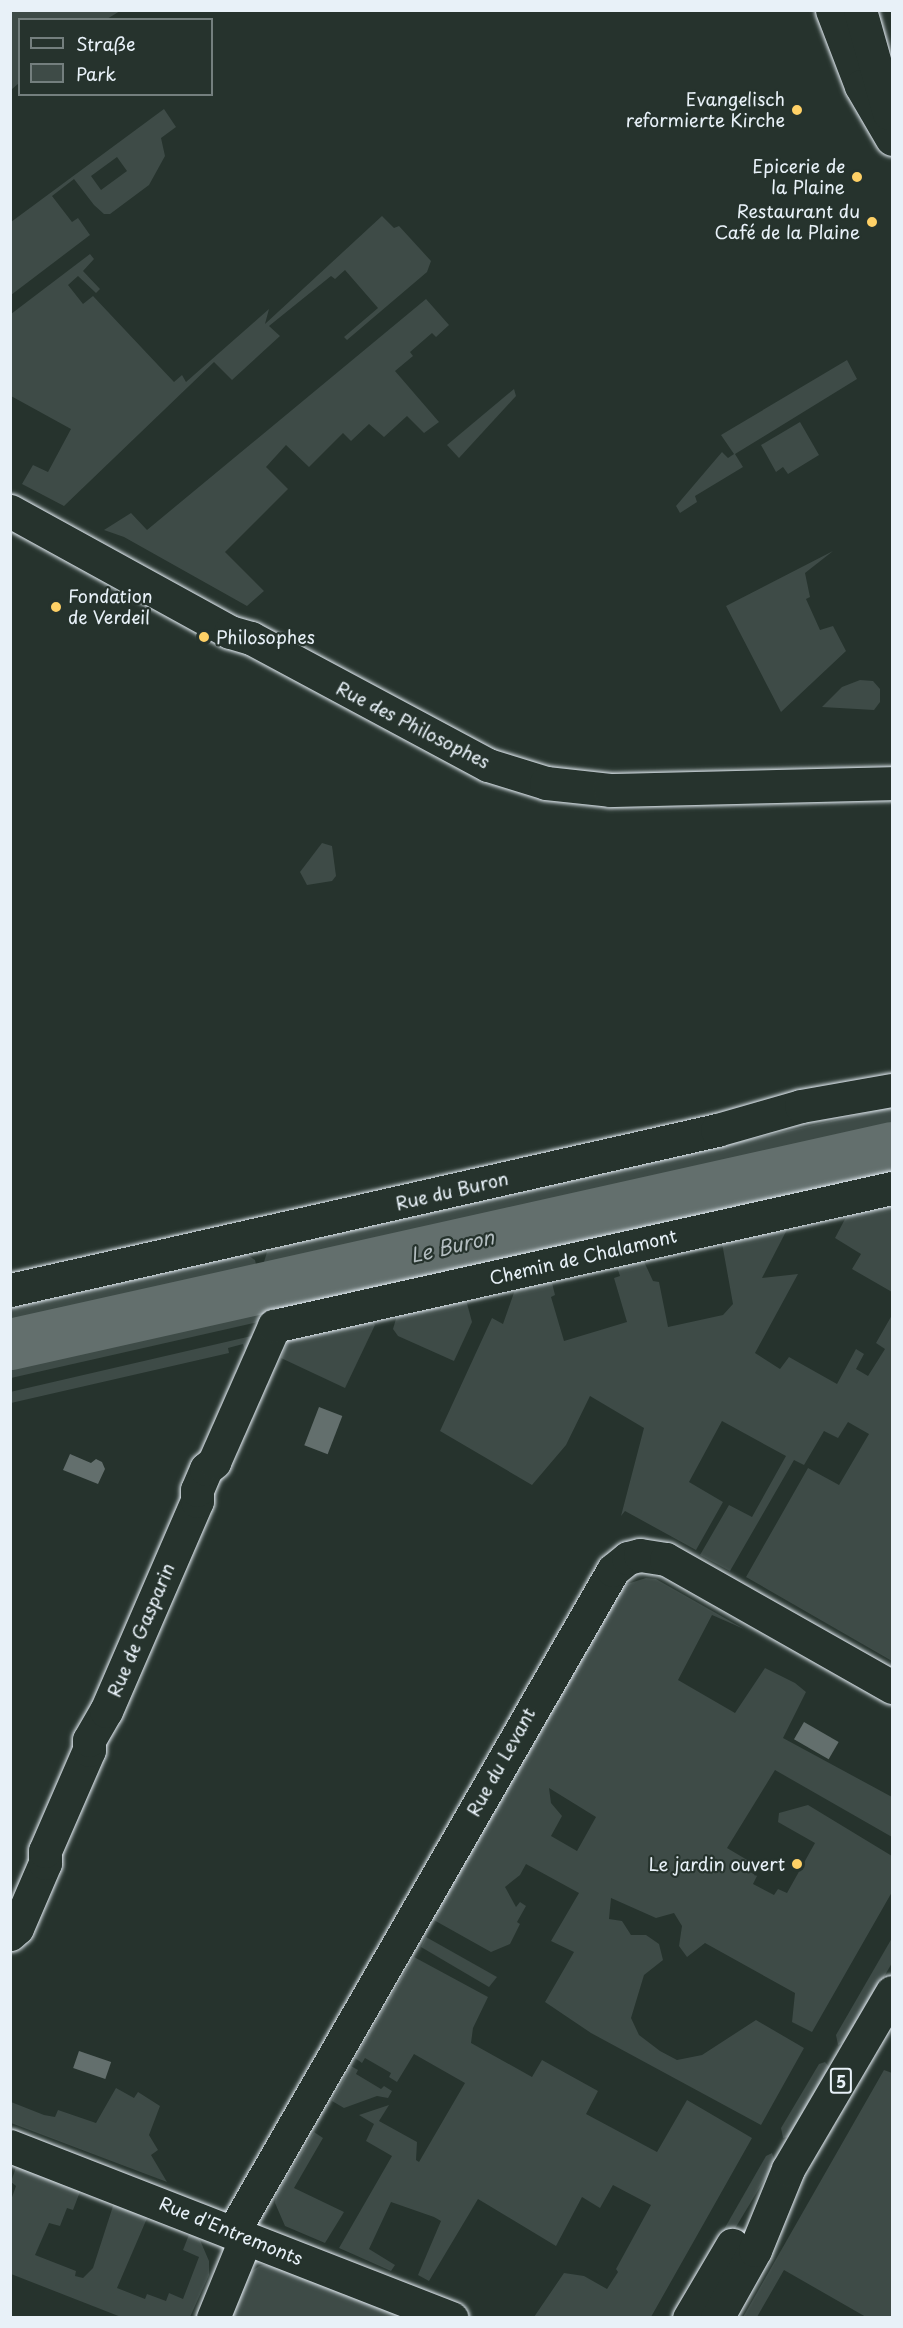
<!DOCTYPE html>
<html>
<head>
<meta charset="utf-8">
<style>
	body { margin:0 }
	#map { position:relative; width:903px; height:2328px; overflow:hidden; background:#26332d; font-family:"Playpen Sans",sans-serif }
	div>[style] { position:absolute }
	.green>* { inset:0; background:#3e4b47 }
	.water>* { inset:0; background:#636f6d; transform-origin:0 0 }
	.river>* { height:51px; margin:-25.5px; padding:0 25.5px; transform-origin:25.5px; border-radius:25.5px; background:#636f6d }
	.roads { filter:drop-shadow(0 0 2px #e8f1f8) drop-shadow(0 0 2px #e8f1f8) }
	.minor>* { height:33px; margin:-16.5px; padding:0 16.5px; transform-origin:16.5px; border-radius:16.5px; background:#26332d }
	.major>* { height:33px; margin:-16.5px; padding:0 16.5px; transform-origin:16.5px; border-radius:16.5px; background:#26332d }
	.dots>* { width:16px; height:16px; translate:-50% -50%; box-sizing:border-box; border:3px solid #26332d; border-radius:50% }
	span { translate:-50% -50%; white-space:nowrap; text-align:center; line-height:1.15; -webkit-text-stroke:4.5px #26332d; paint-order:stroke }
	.shield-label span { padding:2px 4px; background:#26332d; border:2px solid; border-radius:4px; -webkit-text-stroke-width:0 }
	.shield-label { font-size:16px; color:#e8f1f8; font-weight:700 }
	.poi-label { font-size:18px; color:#e8f1f8 }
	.right { translate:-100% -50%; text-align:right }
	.left { translate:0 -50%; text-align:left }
	.street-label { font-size:18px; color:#e8f1f8 }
	.water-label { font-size:20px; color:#b3bdc0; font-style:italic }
	.frame { position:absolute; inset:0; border:12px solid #e8f1f8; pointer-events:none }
	.legend { position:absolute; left:18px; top:18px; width:195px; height:78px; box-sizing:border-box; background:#26332d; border:2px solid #747f7e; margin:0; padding:8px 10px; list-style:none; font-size:18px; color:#e8f1f8 }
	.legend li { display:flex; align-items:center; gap:12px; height:30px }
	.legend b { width:30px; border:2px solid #747f7e }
</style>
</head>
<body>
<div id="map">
	<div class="green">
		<div style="clip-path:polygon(11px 10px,120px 10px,120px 11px,107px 19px,20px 20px,19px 83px,11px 90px)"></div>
		<div style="clip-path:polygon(evenodd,164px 109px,176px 127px,161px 138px,165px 156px,149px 185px,110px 214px,104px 214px,94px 205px,74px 179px,52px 196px,72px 222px,78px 218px,90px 235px,11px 295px,11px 222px,164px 109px,117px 157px,127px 171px,101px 190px,91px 176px,117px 157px)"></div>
		<div style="clip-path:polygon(382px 216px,394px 228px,399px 226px,431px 261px,427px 272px,347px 340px,344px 337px,378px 308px,345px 270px,335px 279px,331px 276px,269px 326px,280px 336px,232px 380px,214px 362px,64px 506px,22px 484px,33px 465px,48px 472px,71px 429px,11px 396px,11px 314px,90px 254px,94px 259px,83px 271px,100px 289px,96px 293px,78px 276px,68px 285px,83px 304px,93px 296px,174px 382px,182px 375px,186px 382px,269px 309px,265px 324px)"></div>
		<div style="clip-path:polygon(426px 299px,449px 325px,436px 337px,432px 333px,410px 352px,413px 356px,395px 371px,439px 422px,424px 433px,407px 416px,384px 437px,369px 424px,351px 441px,343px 433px,309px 467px,286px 445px,266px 467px,288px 489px,225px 552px,264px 591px,247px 606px,124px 537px,104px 530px,131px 513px,147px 530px)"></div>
		<div style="clip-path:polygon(847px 360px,857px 379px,735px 454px,743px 467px,695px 496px,697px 502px,680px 513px,676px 506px,722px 452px,728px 458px,734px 454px,721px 435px)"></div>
		<div style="clip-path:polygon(514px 389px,516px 396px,459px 458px,447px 445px)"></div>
		<div style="clip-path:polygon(800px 422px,819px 455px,788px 474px,783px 467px,776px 472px,761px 445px)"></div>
		<div style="clip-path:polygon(833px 551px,805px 573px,810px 597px,806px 599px,820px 630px,833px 626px,846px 651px,781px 712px,726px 606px)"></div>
		<div style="clip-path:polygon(860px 680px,873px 681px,880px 689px,880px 702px,874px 710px,822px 707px,842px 687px)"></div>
		<div style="clip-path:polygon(322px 843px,332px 846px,336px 876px,332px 881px,307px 885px,300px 872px)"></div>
		<div style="clip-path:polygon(892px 1107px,892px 1136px,267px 1276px,264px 1262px,267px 1252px,291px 1244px)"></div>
		<div style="clip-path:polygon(892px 1156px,892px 1178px,275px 1313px,271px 1296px)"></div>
		<div style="clip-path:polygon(892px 1194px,892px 1292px,852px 1269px,861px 1254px,835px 1238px,854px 1202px)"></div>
		<div style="clip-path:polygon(794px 1216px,762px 1278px,798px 1274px,755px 1353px,780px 1369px,789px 1357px,837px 1384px,856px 1349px,864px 1354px,856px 1369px,868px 1376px,885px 1349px,876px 1343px,892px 1315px,892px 1661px,746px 1577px,808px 1468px,839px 1485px,869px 1434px,848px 1422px,838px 1438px,824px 1431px,804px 1465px,794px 1460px,730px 1571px,700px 1555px,729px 1505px,752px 1517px,786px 1456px,722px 1421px,689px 1482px,723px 1502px,696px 1550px,625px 1511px,621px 1516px,644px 1428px,590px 1396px,566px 1445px,532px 1485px,440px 1431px,492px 1318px,503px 1324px,517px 1284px,550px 1275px,555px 1295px,551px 1297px,564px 1341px,627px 1322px,614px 1278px,620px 1276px,613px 1255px,641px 1255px,653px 1281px,659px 1282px,668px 1327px,723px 1315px,733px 1304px,720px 1232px)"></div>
		<div style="clip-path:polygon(246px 1254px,255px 1260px,259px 1277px,11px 1333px,11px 1308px)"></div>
		<div style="clip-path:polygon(465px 1296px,472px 1322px,454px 1361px,398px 1336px,393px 1329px,398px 1312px)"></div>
		<div style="clip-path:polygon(263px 1298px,268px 1317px,258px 1322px,11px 1378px,10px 1355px)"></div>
		<div style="clip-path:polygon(369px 1319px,375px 1325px,345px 1388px,281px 1358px,289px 1339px)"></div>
		<div style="clip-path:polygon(260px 1334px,245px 1350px,243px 1344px,228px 1348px,229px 1353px,11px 1403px,10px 1392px)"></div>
		<div style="clip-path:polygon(evenodd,646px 1578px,656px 1579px,744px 1629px,712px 1615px,678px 1680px,735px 1713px,765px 1668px,795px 1683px,806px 1692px,783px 1738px,892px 1797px,892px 1837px,775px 1770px,727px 1848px,754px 1864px,750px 1872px,757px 1876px,753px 1884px,774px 1895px,778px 1889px,787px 1893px,815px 1843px,778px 1822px,779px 1813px,808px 1805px,892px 1856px,892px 1892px,812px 2032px,792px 2022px,795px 1993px,705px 1943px,687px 1957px,679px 1946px,682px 1926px,674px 1913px,656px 1918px,611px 1898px,609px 1919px,622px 1921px,631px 1935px,646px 1935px,659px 1944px,663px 1960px,644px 1975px,631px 2018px,639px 2035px,660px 2051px,677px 2060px,702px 2055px,756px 2020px,804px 2048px,761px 2125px,591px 2033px,545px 2002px,574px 1952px,551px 1941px,579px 1893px,526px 1864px,520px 1875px,505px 1887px,516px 1907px,520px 1902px,526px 1906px,517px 1922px,520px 1924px,510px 1944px,491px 1952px,432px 1919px,615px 1598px,627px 1584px,646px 1578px,549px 1788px,596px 1817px,577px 1851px,551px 1836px,562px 1816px,551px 1803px,549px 1788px)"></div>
		<div style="clip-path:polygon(426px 1937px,497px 1977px,489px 1987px,421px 1947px)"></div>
		<div style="clip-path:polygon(892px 1938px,892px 1963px,847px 2040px,838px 2045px,836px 2035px)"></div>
		<div style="clip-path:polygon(414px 1957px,488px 1997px,473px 2028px,471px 2043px,532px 2077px,542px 2060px,598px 2091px,586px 2114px,657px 2152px,687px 2100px,752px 2138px,651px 2317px,534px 2317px,564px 2273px,584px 2276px,607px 2289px,618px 2272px,616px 2269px,651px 2205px,613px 2185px,600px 2208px,582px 2197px,556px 2246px,478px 2199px,429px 2281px,418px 2275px,441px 2221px,434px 2217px,391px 2202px,369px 2249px,395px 2265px,391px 2271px,339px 2248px,392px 2156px,366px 2141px,374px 2124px,359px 2115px,389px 2105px,379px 2121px,417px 2142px,416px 2160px,419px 2162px,465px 2083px,414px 2054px,397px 2082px,389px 2077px,391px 2073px,365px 2058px,362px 2063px,355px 2058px)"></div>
		<div style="clip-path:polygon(825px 2062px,830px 2068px,790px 2136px,783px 2138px,781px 2128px,819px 2064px)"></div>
		<div style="clip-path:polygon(351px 2066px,358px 2070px,356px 2074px,381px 2089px,384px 2086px,392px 2091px,388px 2098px,377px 2096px,344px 2108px,332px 2101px)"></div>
		<div style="clip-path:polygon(884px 2070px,892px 2073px,892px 2317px,866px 2317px,784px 2270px,757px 2317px,743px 2317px)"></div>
		<div style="clip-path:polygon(116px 2088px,134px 2098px,138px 2092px,160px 2106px,149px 2135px,158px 2150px,151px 2155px,167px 2182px,11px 2123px,11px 2102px,44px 2115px,55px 2117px,58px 2110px,96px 2123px)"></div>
		<div style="clip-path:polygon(314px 2132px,323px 2138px,294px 2188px,344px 2212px,325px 2243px,285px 2226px,275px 2203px,276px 2195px)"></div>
		<div style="clip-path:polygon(772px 2153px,775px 2162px,682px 2317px,675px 2315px,766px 2156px)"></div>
		<div style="clip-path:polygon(17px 2164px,81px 2189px,73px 2210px,67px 2208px,60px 2226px,49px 2223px,35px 2255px,76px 2271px,75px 2276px,83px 2278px,93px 2268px,114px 2203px,148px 2216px,117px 2288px,145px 2299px,147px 2294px,166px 2301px,169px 2293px,183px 2299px,199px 2257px,183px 2250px,190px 2232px,200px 2240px,209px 2261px,209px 2275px,190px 2317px,121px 2317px,11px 2274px,11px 2200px,16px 2186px,11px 2182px)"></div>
		<div style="clip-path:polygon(271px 2264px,406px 2318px,231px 2318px,248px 2274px,259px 2266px)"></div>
	</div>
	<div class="water">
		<div style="left:319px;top:1407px;width:25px;height:41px;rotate:21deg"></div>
		<div style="clip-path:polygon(70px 1454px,91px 1463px,96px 1459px,102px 1462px,105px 1469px,98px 1484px,63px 1470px)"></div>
		<div style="left:804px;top:1722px;width:40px;height:20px;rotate:30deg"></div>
		<div style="left:79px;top:2051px;width:34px;height:18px;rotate:19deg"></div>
	</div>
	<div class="river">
		<div style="left:10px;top:1344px;width:904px;rotate:-12.59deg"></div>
	</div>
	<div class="roads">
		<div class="minor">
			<div style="left:832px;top:10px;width:81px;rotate:69.1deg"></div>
			<div style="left:861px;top:86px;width:61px;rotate:59.7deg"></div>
			<div style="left:860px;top:10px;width:107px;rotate:74.3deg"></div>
			<div style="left:10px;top:1290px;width:725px;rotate:-12.75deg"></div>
			<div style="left:717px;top:1130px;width:87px;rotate:-15.9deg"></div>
			<div style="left:801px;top:1106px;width:92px;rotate:-10deg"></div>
			<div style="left:10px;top:1934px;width:9px;rotate:-41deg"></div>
			<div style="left:17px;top:1928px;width:71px;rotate:-66.7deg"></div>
			<div style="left:45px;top:1863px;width:12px;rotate:-90deg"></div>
			<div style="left:45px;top:1851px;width:110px;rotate:-66.5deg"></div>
			<div style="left:89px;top:1750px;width:10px;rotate:-90deg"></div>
			<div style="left:89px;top:1740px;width:34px;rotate:-60deg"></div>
			<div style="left:106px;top:1711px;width:229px;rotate:-66.6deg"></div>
			<div style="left:197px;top:1501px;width:11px;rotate:-90deg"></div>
			<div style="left:197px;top:1490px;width:23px;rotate:-67deg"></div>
			<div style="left:206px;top:1469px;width:11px;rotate:-41deg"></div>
			<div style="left:214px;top:1462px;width:149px;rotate:-66.2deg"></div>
			<div style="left:274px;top:1326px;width:633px;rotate:-12.59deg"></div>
			<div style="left:10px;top:2146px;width:474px;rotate:21.3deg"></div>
			<div style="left:233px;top:2232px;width:763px;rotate:-60.14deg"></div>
			<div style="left:613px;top:1570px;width:19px;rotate:-39deg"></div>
			<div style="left:628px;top:1558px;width:12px;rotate:-14deg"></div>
			<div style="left:640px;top:1555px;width:26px;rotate:9deg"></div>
			<div style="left:666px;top:1559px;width:260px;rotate:29.5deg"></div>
			<div style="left:213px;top:2318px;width:87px;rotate:-67.8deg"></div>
		</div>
		<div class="major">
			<div style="left:10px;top:511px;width:251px;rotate:28.8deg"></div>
			<div style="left:230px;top:632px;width:22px;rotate:16deg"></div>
			<div style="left:251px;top:638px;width:269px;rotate:28.2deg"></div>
			<div style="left:488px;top:765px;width:61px;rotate:17.2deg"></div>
			<div style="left:546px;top:783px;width:64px;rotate:6.2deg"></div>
			<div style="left:610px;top:790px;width:282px;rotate:-1.4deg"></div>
			<div style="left:689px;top:2318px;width:85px;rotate:-59.5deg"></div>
			<div style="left:717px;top:2318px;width:78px;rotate:-60.8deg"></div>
			<div style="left:755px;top:2250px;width:87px;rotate:-67.8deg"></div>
			<div style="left:788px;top:2169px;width:205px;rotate:-59.6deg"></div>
		</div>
	</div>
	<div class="dots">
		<div style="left:797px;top:110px;background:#ffd166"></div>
		<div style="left:857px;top:177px;background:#ffd166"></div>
		<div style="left:872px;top:222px;background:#ffd166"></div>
		<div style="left:56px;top:607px;background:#ffd166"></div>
		<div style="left:204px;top:637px;background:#ffd166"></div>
		<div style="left:797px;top:1864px;background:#ffd166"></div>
	</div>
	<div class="shield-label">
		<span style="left:841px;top:2081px">5</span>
	</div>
	<div class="poi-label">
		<span class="right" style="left:785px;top:110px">Evangelisch<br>reformierte Kirche</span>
		<span class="right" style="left:845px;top:177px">Epicerie de<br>la Plaine</span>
		<span class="right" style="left:860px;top:222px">Restaurant du<br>Café de la Plaine</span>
		<span class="left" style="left:68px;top:607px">Fondation<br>de Verdeil</span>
		<span class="left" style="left:216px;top:637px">Philosophes</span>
		<span class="right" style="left:785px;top:1864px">Le jardin ouvert</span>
	</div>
	<div class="street-label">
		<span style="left:413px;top:725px;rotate:27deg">Rue des Philosophes</span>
		<span style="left:452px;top:1191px;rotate:-13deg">Rue du Buron</span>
		<span style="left:583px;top:1257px;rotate:-13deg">Chemin de Chalamont</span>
		<span style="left:141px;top:1630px;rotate:-67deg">Rue de Gasparin</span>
		<span style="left:501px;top:1762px;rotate:-61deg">Rue du Levant</span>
		<span style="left:231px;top:2231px;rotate:22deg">Rue d'Entremonts</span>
	</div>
	<div class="water-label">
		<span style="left:452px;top:1246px;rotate:-13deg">Le Buron</span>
	</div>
	<div class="frame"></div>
	<ul class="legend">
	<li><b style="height:8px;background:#26332d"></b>Straße</li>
	<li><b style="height:16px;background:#3e4b47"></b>Park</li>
	</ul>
</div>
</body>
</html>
